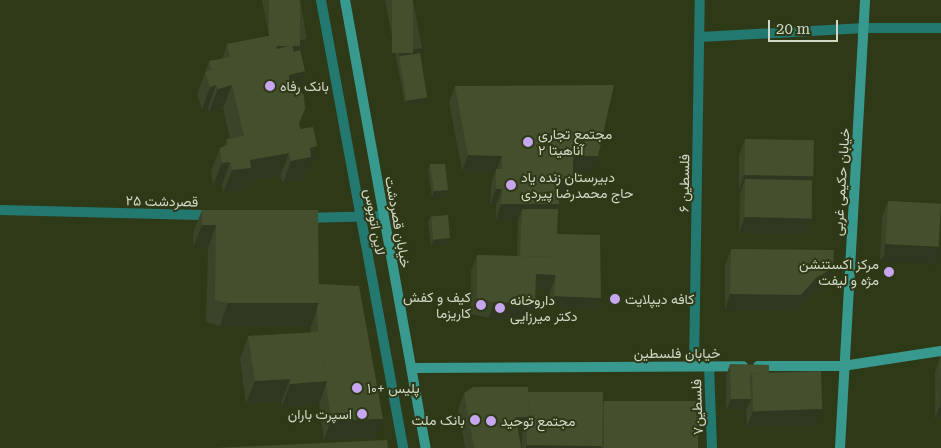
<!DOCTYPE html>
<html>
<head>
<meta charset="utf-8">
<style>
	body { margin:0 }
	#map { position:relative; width:941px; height:448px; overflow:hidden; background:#2e3918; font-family:"Roboto Serif",Vazirmatn,serif }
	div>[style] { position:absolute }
	.lane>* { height:10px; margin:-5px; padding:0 5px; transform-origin:5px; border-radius:5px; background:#23796f }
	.street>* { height:10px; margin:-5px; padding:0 5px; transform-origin:5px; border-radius:5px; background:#23796f }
	.secondary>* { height:10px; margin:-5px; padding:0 5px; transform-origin:5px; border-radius:5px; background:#389a8e }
	.wall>* { inset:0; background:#3a4428 }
	.shaded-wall>* { inset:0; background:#303720; transform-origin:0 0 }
	.building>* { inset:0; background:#444f2e; transform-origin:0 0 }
	.dots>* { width:14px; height:14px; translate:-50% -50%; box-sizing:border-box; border:2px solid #2e3918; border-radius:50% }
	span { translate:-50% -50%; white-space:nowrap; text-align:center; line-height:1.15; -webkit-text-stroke:4px #2e3918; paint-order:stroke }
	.poi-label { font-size:14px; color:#d0d8c5 }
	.left { translate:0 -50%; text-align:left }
	.right { translate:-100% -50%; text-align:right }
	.street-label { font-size:14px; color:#d0d8c5 }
	.scale { position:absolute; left:768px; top:20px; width:70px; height:22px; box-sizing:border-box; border:2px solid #d0d8c5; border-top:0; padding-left:6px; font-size:15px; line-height:18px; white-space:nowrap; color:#d0d8c5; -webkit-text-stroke:4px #2e3918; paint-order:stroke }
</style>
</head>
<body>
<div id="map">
	<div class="lane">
		<div style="left:321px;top:0;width:455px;rotate:79.6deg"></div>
	</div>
	<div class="street">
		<div style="left:700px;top:37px;width:165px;rotate:-3.1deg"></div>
		<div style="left:865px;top:28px;width:76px"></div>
		<div style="left:0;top:210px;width:211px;rotate:1.4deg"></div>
		<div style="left:306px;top:218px;width:76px;rotate:-1.5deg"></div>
		<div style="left:694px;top:366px;width:366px;rotate:-89.1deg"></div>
		<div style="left:709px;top:366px;width:82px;rotate:87.9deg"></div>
	</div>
	<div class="secondary">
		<div style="left:345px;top:0;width:455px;rotate:79.8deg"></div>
		<div style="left:758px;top:366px;width:85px"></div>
		<div style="left:843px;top:366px;width:99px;rotate:-8.7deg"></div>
		<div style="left:412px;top:368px;width:331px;rotate:-0.3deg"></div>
		<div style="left:840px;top:448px;width:449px;rotate:-86.8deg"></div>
	</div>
	<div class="wall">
		<div style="clip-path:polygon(262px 0,300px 0,307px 39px,303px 51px,300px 51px,305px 71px,298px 90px,305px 109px,299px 124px,308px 169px,306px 170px,303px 180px,283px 184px,280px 176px,246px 182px,243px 190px,223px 193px,222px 185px,213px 186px,211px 171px,220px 148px,224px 146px,227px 139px,230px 138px,223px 108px,209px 112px,208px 108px,202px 110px,197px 95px,209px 61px,222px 59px,227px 44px,269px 36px)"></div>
		<div style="clip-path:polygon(385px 0,413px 0,422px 48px,420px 53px,427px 97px,425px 103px,405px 104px)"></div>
		<div style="clip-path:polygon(455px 86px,592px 172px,573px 172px,573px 179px,567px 195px,559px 195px,558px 209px,557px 234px,601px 298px,597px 309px,549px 307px,550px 290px,535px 290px,529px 319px,489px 318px,471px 314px,471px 271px,477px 255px,517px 256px,518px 220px,496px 220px,496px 205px,490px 205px,491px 185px,495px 172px,462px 171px,449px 102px)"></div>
		<div style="clip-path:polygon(745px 139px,812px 180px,812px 219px,806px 235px,739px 233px,740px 195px,741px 191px,739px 191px,739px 155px)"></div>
		<div style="clip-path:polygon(430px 164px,445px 196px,432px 198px,428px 170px)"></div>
		<div style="clip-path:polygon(888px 201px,941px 204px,880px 260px,882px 217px)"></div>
		<div style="clip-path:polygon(202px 210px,319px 284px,376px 438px,324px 440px,319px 404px,282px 407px,281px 402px,246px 404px,240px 359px,248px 336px,311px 333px,310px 326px,220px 326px,206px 322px,208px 248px,193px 248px,193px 233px)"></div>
		<div style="clip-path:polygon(431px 216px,448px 244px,431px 246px,428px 222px)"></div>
		<div style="clip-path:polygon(731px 249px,827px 285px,810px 295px,795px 311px,725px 310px,725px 265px)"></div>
		<div style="clip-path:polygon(940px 356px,941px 419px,935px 419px,935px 372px)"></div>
		<div style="clip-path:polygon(730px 364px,769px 373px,816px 425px,747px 427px,746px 410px,726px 410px,726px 376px)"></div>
		<div style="clip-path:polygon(528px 392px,602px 405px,604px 401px,699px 448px,522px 448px,522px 433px,519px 433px,521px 448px,465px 448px,458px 409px,464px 393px)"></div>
	</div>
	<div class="shaded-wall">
		<div style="clip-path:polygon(307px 39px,303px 51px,273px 56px,277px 45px)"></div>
		<div style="clip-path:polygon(422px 48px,417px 59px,399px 57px,401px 52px)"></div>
		<div style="clip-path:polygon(305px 71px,297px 94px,281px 98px,289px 75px)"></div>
		<div style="clip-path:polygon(216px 85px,208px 108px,202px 110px,210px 87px)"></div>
		<div style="clip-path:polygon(232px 85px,223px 108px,209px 112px,218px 89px)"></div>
		<div style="clip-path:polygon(427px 97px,425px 103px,405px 104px,407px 98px)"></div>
		<div style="clip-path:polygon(317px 146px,308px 169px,306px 170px,303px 180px,283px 184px,291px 161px,310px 148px)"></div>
		<div style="clip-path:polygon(289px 153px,280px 176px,246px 182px,243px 190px,223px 193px,232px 170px,250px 160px)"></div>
		<div style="clip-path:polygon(468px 155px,502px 156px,496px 172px,496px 169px,495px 172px,462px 171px)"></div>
		<div style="clip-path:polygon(573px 156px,598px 156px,592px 172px,567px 172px)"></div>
		<div style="clip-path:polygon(230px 162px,222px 185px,213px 186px,222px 163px)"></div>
		<div style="clip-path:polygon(744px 175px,813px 176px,808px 192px,745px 179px,741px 191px,739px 191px)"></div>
		<div style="clip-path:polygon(560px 178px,573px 179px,567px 195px,554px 194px)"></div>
		<div style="clip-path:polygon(496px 189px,502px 189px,496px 205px,490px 205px)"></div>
		<div style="clip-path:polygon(448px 190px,445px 196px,432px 198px,434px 191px)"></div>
		<div style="clip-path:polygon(501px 204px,559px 204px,553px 220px,522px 209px,518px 220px,496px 220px)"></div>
		<div style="clip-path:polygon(745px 217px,812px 219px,806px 235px,739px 233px)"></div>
		<div style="clip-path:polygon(202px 225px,216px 225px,208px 248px,193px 248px)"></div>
		<div style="clip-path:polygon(450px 238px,448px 244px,431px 246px,434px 240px)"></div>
		<div style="left:885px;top:244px;width:56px;height:17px;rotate:4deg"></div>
		<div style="clip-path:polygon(833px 268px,827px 285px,810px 295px,795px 311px,725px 310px,730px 294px,816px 278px)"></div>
		<div style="clip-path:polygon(536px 274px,556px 275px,550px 291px,530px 290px)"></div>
		<div style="clip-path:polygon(554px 296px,601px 298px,597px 309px,549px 307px)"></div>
		<div style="clip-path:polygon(494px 302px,535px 303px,529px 319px,489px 318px)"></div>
		<div style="clip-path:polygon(228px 303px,319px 303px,311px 326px,220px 326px)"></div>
		<div style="clip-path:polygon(290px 379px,281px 402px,246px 404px,255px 381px)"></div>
		<div style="clip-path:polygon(327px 381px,319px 404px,282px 407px,290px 384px)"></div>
		<div style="clip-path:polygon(731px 399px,751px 399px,746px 410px,726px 410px)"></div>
		<div style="clip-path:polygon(941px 403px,941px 419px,935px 419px)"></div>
		<div style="clip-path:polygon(822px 409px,816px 425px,747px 427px,753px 411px)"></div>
		<div style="clip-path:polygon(516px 417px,529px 417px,523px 433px,510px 433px)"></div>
		<div style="clip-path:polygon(383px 419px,376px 438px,324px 440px,331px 420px)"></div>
		<div style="clip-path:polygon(527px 445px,602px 446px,601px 448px,526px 448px)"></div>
	</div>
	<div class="building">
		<div style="left:269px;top:0;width:31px;height:46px"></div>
		<div style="left:392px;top:0;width:21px;height:53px"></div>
		<div style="clip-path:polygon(273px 35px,277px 49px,292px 45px,294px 52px,300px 50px,305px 71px,289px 75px,289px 81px,304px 95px,305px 109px,299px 122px,300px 129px,313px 127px,317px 146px,310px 148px,311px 157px,291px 161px,289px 153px,250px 160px,251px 168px,232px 170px,230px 162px,222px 163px,220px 148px,228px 145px,227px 139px,244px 136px,232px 85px,218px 89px,216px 85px,210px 87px,205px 72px,211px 70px,209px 61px,230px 57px,227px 44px)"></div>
		<div style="left:420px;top:53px;width:45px;height:21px;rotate:81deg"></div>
		<div style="clip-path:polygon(614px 85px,598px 156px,573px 156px,573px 179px,560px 178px,559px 204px,501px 204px,502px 189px,496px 189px,496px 169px,502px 169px,502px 156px,468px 155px,455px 86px)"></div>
		<div style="left:745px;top:139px;width:69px;height:36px;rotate:1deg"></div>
		<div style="clip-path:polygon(430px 164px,445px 164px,448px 190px,434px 191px)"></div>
		<div style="left:745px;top:179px;width:67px;height:38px;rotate:1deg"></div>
		<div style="left:888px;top:201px;width:53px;height:43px;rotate:3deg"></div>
		<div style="clip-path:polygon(522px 209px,558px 209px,557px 234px,600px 235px,601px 298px,554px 296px,557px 257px,520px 256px)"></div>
		<div style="clip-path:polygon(202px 210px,318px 210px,319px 303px,228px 303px,215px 300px,216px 225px,202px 225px)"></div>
		<div style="left:448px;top:215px;width:23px;height:17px;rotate:85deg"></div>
		<div style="clip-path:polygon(731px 249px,834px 250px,833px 268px,816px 278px,801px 295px,730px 294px)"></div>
		<div style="clip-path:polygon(477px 255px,557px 257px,556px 275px,536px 274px,535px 303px,494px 302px,477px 298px)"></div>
		<div style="clip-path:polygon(319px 284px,359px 286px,383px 419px,331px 420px,326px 385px,327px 381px,319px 332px,318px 332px,317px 307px,319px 303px)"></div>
		<div style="clip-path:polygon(319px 332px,327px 381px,290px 384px,290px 379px,255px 381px,248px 336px)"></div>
		<div style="clip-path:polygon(940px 356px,941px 356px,941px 403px)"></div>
		<div style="clip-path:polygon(730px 364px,769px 365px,769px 373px,752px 373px,750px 377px,751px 399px,731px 399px)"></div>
		<div style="left:821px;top:371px;width:38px;height:69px;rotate:88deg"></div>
		<div style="clip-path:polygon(473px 387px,528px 387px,529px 417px,516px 417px,521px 448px,474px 448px,464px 393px)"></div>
		<div style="clip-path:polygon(528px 392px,603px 392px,602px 446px,527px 445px,527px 422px,529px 417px)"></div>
		<div style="left:604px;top:401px;width:94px;height:47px"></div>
		<div style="clip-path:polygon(387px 440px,388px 448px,215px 448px)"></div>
	</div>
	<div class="dots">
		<div style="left:270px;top:86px;background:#c7a6f0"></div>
		<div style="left:528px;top:142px;background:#c7a6f0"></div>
		<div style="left:511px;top:185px;background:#c7a6f0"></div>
		<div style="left:889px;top:272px;background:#c7a6f0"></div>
		<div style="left:615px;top:299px;background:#c7a6f0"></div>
		<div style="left:481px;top:305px;background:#c7a6f0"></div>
		<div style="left:500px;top:308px;background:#c7a6f0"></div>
		<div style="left:357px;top:388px;background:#c7a6f0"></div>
		<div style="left:362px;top:414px;background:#c7a6f0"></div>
		<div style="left:475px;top:420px;background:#c7a6f0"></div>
		<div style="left:491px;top:421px;background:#c7a6f0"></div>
	</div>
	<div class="poi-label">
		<span class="left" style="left:280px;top:86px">بانک رفاه</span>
		<span class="left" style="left:538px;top:142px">مجتمع تجاری<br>آناهیتا ۲</span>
		<span class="left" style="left:521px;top:185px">دبیرستان زنده یاد<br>حاج محمدرضا پیردی</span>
		<span class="right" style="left:879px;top:272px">مرکز اکستنشن<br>مژه و لیفت</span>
		<span class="right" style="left:471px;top:305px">کیف و کفش<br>کاریزما</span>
		<span class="left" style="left:625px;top:299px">کافه دیپلایت</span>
		<span class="left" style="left:510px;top:308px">داروخانه<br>دکتر میرزایی</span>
		<span class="left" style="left:367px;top:388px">پلیس +۱۰</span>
		<span class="right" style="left:352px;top:414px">اسپرت باران</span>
		<span class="right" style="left:465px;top:420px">بانک ملت</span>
		<span class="left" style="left:501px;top:421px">مجتمع توحید</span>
	</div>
	<div class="street-label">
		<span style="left:841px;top:182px;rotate:-86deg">خیابان حکیمی غربی</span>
		<span style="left:684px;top:183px;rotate:-89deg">فلسطین ۶</span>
		<span style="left:162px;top:201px;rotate:1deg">قصردشت ۲۵</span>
		<span style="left:375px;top:222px;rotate:80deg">لاین اتوبوس</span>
		<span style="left:398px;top:222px;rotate:80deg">خیابان قصردشت</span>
		<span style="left:677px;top:353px">خیابان فلسطین</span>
		<span style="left:697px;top:407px;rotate:-92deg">۷فلسطین</span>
	</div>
	<div class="scale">20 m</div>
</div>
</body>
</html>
